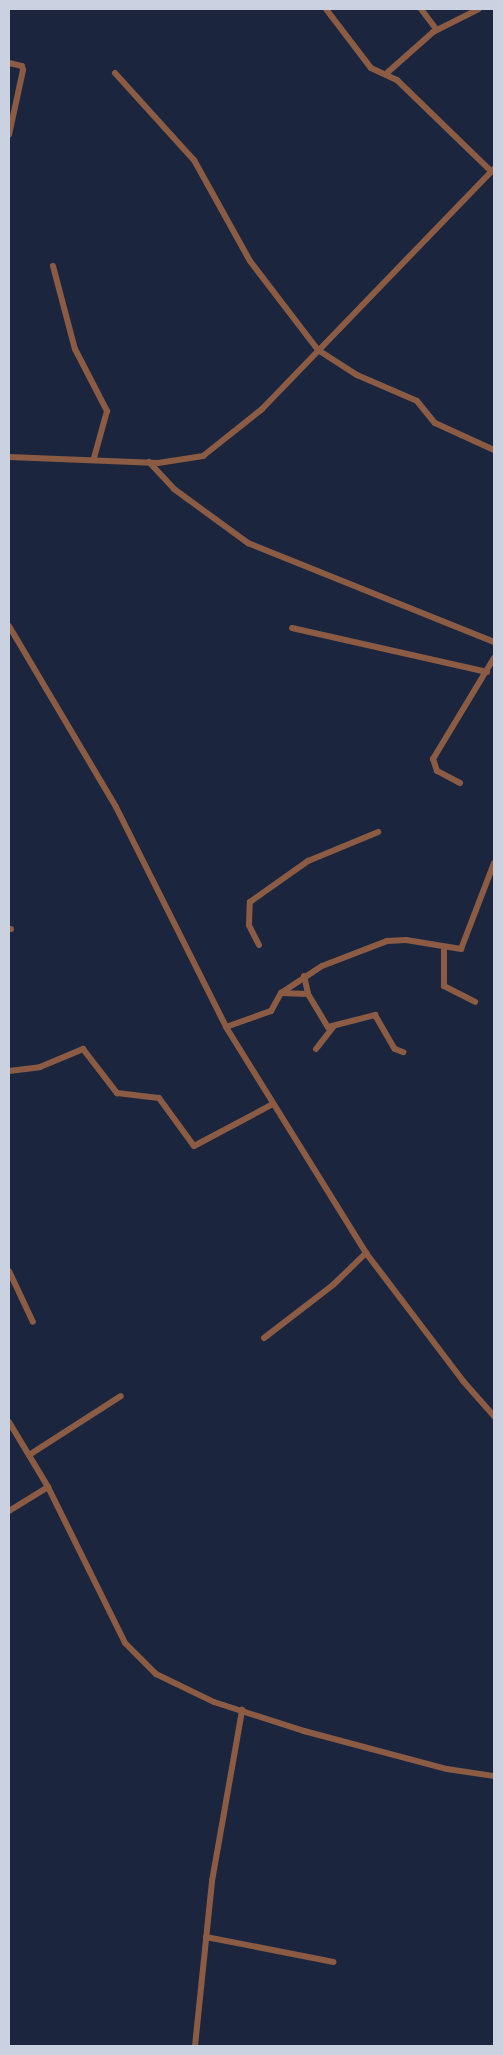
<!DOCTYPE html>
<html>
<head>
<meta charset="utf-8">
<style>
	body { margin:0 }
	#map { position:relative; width:503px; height:2055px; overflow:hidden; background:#1b263e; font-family:Rubik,sans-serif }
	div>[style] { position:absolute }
	.minor>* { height:6px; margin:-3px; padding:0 3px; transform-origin:3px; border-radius:3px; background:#8b5b44 }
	span { translate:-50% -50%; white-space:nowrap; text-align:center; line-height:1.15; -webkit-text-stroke:4px #0b0f1a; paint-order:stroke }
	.frame { position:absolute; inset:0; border:10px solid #cad2e2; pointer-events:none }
</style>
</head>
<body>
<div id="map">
	<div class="minor">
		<div style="left:326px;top:9px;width:74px;rotate:52.7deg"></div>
		<div style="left:371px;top:68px;width:29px;rotate:25deg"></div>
		<div style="left:397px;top:80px;width:132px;rotate:44.1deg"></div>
		<div style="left:421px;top:9px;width:26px;rotate:53deg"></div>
		<div style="left:9px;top:63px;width:13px;rotate:13deg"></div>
		<div style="left:22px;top:66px;width:4px;rotate:76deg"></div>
		<div style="left:23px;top:70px;width:66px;rotate:102.2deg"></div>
		<div style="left:388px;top:72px;width:60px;rotate:-41.6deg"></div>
		<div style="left:433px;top:32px;width:51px;rotate:-26.6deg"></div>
		<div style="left:115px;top:73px;width:118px;rotate:47.8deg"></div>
		<div style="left:194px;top:160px;width:115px;rotate:61deg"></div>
		<div style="left:250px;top:261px;width:112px;rotate:52.6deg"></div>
		<div style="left:318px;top:350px;width:46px;rotate:32.7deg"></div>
		<div style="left:357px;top:375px;width:65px;rotate:23.4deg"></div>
		<div style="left:417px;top:401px;width:28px;rotate:51deg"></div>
		<div style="left:435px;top:423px;width:65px;rotate:24.6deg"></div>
		<div style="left:53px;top:266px;width:86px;rotate:75.2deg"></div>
		<div style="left:75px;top:349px;width:70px;rotate:62.7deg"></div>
		<div style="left:107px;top:411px;width:49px;rotate:105.5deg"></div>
		<div style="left:9px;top:457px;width:149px;rotate:2.3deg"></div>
		<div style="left:158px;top:463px;width:46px;rotate:-8.8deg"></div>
		<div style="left:203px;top:456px;width:75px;rotate:-38.5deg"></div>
		<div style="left:262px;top:409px;width:334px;rotate:-46deg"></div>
		<div style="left:149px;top:462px;width:37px;rotate:47deg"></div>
		<div style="left:174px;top:489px;width:92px;rotate:36.1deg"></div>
		<div style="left:248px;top:543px;width:265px;rotate:21.9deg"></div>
		<div style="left:9px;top:626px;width:210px;rotate:59.4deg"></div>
		<div style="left:116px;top:807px;width:246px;rotate:63.4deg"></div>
		<div style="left:226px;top:1027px;width:266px;rotate:58.2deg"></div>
		<div style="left:366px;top:1253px;width:161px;rotate:52.8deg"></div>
		<div style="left:463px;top:1381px;width:47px;rotate:48.5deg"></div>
		<div style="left:292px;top:628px;width:200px;rotate:12.7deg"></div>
		<div style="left:460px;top:783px;width:26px;rotate:-152deg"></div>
		<div style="left:437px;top:771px;width:13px;rotate:-108deg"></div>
		<div style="left:433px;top:759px;width:118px;rotate:-58.9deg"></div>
		<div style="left:9px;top:929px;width:2px"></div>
		<div style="left:259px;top:945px;width:22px;rotate:-117deg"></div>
		<div style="left:249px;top:925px;width:23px;rotate:-88deg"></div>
		<div style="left:250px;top:902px;width:71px;rotate:-35.3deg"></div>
		<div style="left:308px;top:861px;width:76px;rotate:-22.5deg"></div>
		<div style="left:444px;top:947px;width:39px;rotate:90deg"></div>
		<div style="left:444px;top:986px;width:35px;rotate:27deg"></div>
		<div style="left:304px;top:976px;width:18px;rotate:77deg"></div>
		<div style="left:281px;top:993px;width:27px;rotate:2deg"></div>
		<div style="left:308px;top:994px;width:39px;rotate:59deg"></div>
		<div style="left:328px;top:1027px;width:49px;rotate:-14.3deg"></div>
		<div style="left:375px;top:1015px;width:39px;rotate:60deg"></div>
		<div style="left:395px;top:1049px;width:9px;rotate:21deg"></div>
		<div style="left:226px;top:1027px;width:48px;rotate:-19.6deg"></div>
		<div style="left:271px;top:1011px;width:21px;rotate:-61deg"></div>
		<div style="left:281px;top:993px;width:49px;rotate:-33.4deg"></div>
		<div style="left:322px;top:966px;width:70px;rotate:-21deg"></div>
		<div style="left:387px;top:941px;width:19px;rotate:-3deg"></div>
		<div style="left:406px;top:940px;width:56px;rotate:9.3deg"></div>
		<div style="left:461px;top:949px;width:92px;rotate:-69deg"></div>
		<div style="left:316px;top:1049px;width:28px;rotate:-52deg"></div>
		<div style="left:9px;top:1071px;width:31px;rotate:-7deg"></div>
		<div style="left:40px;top:1067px;width:47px;rotate:-22.7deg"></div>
		<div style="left:83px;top:1049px;width:56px;rotate:52.3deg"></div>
		<div style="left:117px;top:1093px;width:42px;rotate:6.8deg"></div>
		<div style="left:159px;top:1098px;width:59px;rotate:53.9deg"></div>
		<div style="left:194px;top:1146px;width:89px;rotate:-28deg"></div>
		<div style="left:9px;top:1271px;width:56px;rotate:64.8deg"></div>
		<div style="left:264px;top:1338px;width:88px;rotate:-37.6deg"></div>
		<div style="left:334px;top:1284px;width:45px;rotate:-44.1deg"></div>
		<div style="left:9px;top:1422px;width:76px;rotate:59deg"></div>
		<div style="left:48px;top:1487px;width:174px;rotate:63.7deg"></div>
		<div style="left:125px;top:1643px;width:44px;rotate:45deg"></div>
		<div style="left:156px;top:1674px;width:64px;rotate:25.8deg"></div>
		<div style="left:214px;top:1702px;width:95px;rotate:17.9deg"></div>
		<div style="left:304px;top:1731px;width:148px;rotate:14.9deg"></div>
		<div style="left:447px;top:1769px;width:48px;rotate:8.5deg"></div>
		<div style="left:29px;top:1455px;width:109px;rotate:-32.7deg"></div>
		<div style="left:9px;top:1511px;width:46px;rotate:-31.6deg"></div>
		<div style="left:206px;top:1937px;width:130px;rotate:11.1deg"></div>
		<div style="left:195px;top:2046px;width:166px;rotate:-84.1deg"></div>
		<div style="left:212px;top:1881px;width:174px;rotate:-80deg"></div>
	</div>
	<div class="frame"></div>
</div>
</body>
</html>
